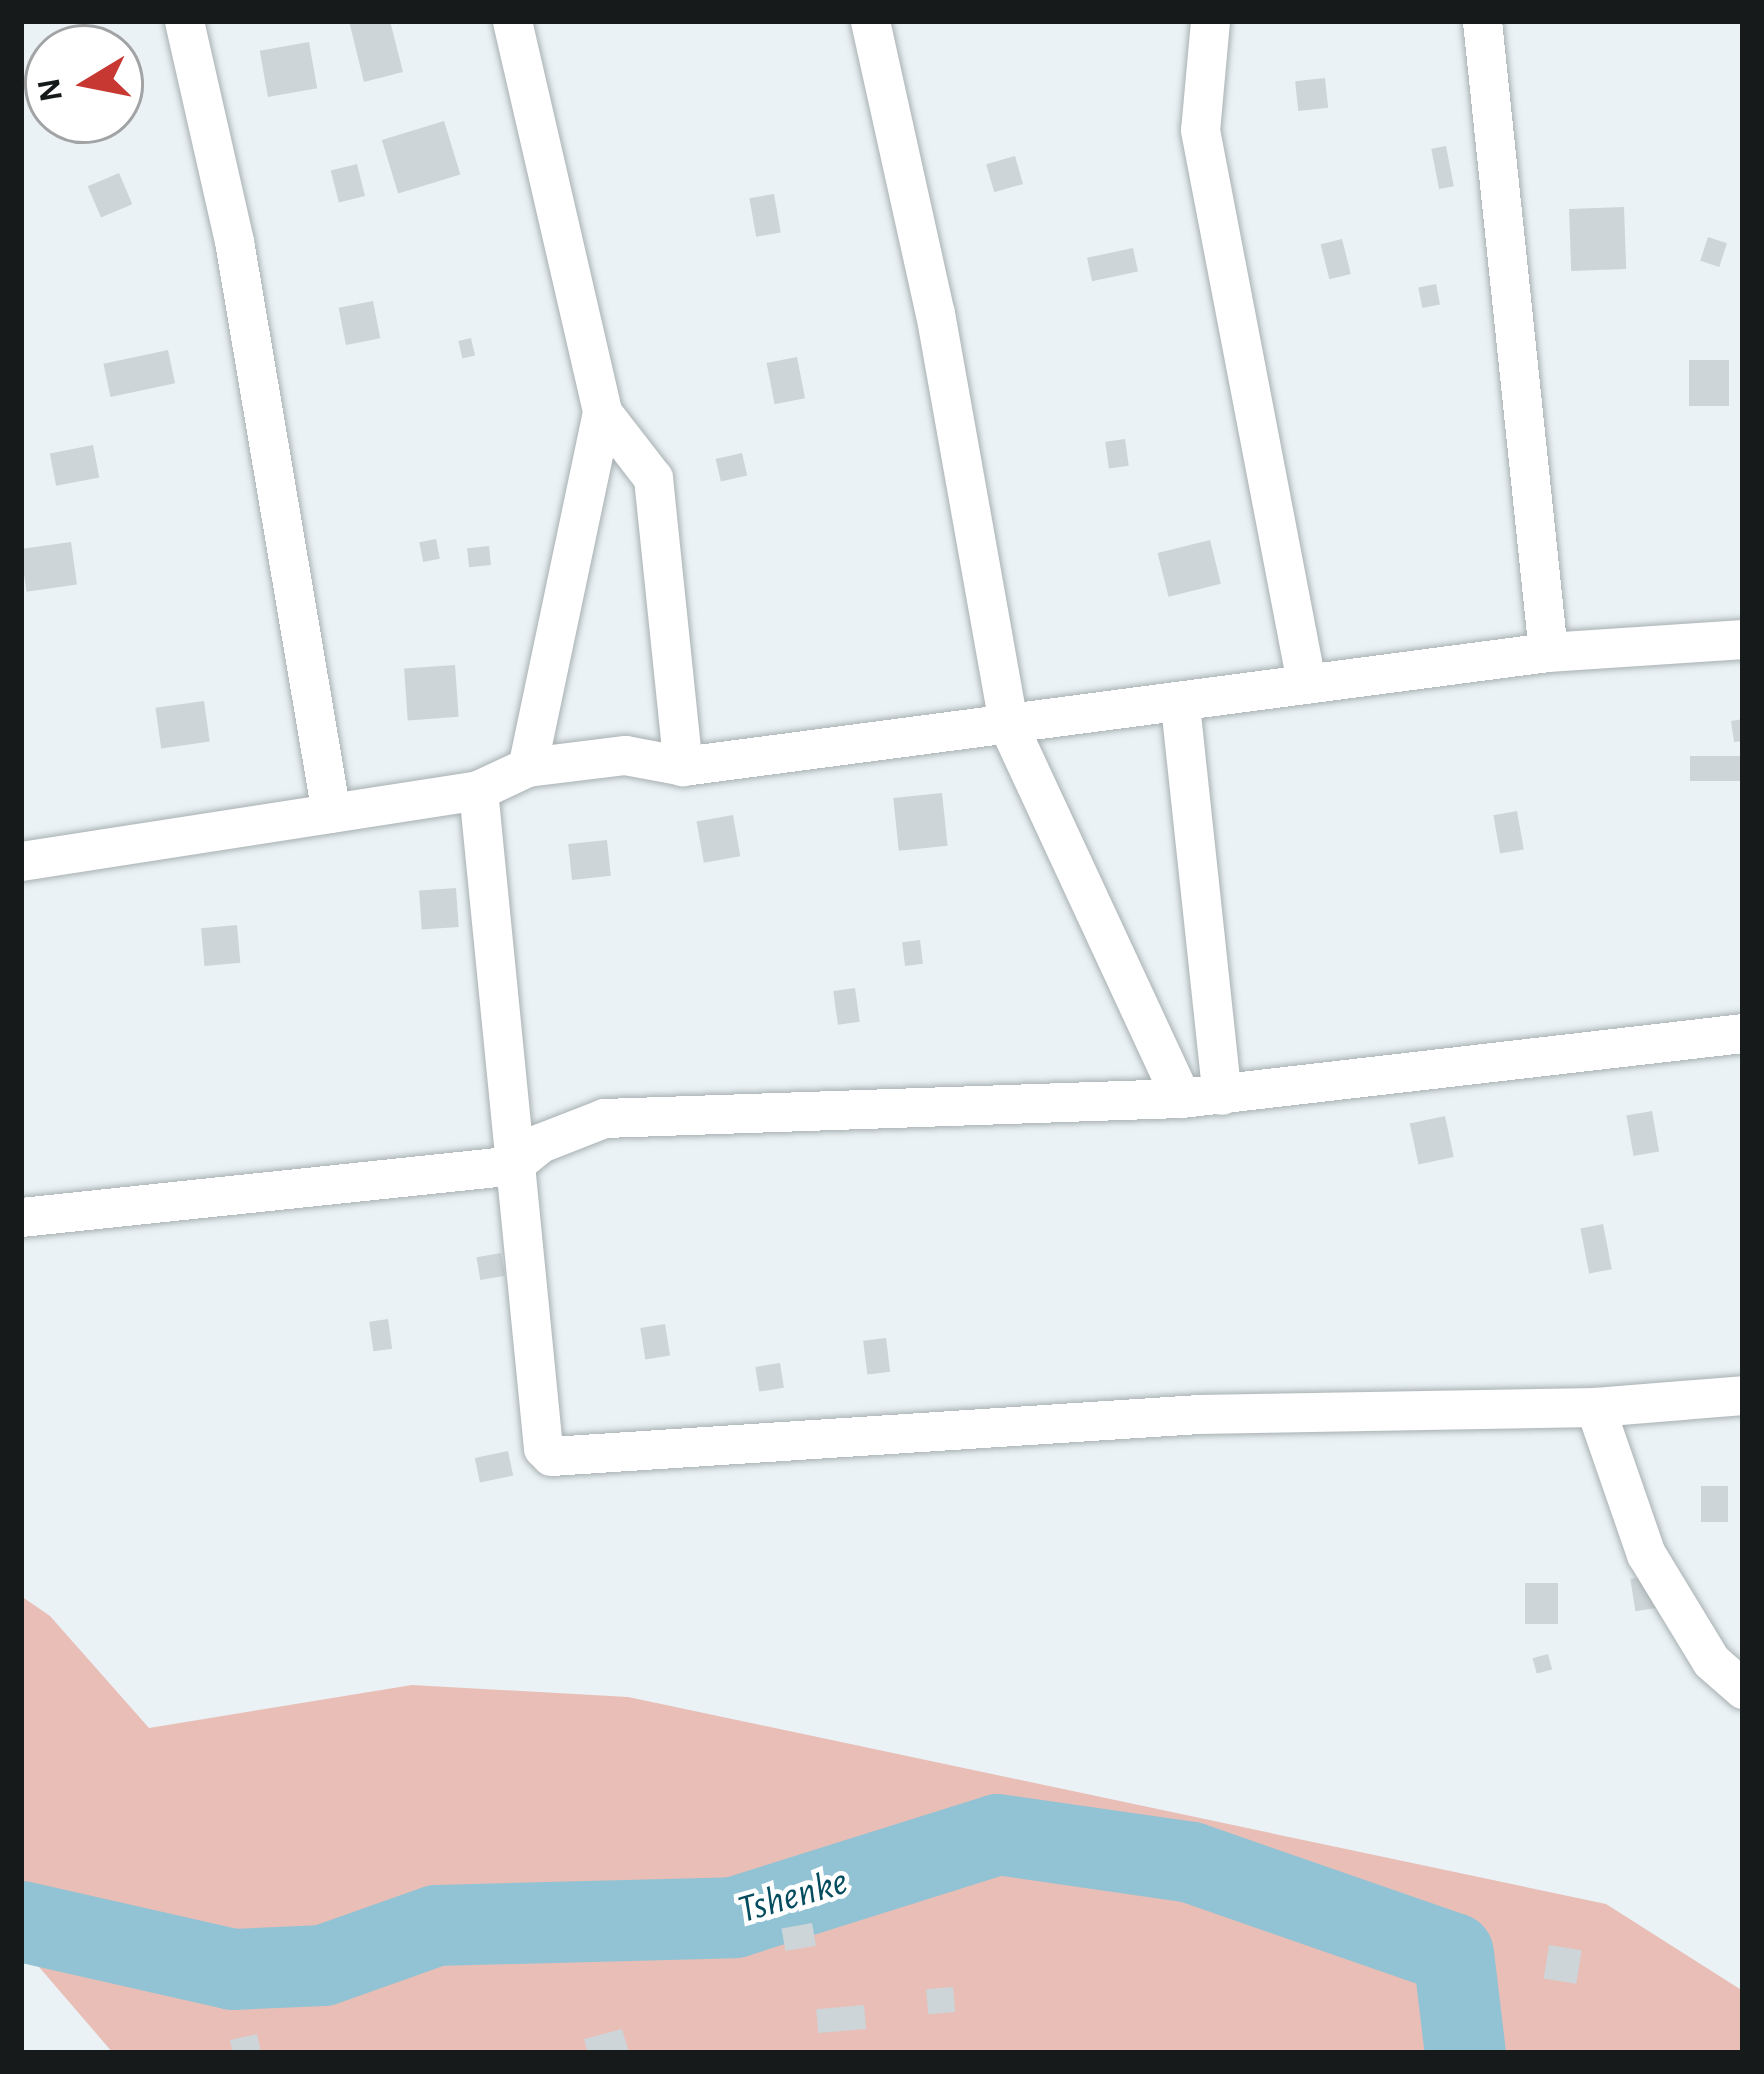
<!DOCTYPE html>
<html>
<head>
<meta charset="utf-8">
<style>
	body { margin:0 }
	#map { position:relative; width:1764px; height:2074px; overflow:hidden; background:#eaf2f5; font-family:"Alegreya Sans",sans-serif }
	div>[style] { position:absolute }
	.green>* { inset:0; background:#e8beb7 }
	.river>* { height:81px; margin:-40.5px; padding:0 40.5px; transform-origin:40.5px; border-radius:40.5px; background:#92c3d4 }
	.building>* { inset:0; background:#cdd5d8; transform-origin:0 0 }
	.roads { filter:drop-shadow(0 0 3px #a8b0b2) drop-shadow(0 0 3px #a8b0b2) }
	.minor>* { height:39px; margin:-19.5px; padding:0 19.5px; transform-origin:19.5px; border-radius:19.5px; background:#fff }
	span { translate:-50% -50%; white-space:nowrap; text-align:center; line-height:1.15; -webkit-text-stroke:9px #fff; paint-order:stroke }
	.water-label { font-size:39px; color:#044c5e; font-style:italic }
	.frame { position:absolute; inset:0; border:24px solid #171a1b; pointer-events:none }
	.north { position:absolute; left:24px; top:24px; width:120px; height:120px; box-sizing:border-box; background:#fff; border:3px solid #a2a3a4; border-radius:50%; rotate:260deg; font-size:33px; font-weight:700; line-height:48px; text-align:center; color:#171a1b }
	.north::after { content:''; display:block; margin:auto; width:42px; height:54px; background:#c63831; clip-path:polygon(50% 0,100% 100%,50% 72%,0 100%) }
</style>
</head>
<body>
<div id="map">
	<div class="green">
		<div style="clip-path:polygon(21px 1596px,50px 1616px,149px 1728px,412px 1685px,628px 1697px,1606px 1904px,1743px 1991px,1743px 2053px,113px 2053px,21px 1946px)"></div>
	</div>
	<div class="river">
		<div style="left:21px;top:1921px;width:216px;rotate:12.8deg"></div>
		<div style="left:232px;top:1969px;width:91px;rotate:-2.5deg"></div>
		<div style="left:323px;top:1965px;width:120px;rotate:-19.5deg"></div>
		<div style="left:436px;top:1925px;width:298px;rotate:-1.5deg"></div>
		<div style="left:734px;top:1917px;width:276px;rotate:-17.5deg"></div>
		<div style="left:997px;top:1834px;width:196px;rotate:8.2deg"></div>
		<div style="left:1191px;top:1862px;width:277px;rotate:19.2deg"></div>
		<div style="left:1453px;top:1953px;width:101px;rotate:83.2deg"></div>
	</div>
	<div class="building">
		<div style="clip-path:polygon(349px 21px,390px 21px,403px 72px,364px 82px)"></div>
		<div style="left:309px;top:42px;width:47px;height:50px;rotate:80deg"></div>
		<div style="left:1325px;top:78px;width:30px;height:30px;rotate:84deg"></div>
		<div style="left:444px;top:121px;width:56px;height:65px;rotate:73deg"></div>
		<div style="left:1446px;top:146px;width:41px;height:15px;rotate:79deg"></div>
		<div style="left:1015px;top:156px;width:29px;height:30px;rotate:74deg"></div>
		<div style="left:357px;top:164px;width:33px;height:27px;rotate:76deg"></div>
		<div style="left:119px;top:173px;width:34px;height:34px;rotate:67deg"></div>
		<div style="left:774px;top:194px;width:39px;height:25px;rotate:80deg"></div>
		<div style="left:1624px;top:207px;width:62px;height:55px;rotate:88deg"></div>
		<div style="left:1708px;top:237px;width:20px;height:25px;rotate:18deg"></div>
		<div style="left:1342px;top:239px;width:36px;height:22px;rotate:76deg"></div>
		<div style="left:1133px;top:248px;width:24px;height:47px;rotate:78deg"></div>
		<div style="left:1436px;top:284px;width:21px;height:18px;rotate:79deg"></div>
		<div style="left:373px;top:301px;width:38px;height:35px;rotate:79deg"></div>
		<div style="left:471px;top:338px;width:18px;height:13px;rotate:77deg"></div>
		<div style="left:168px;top:350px;width:34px;height:66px;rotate:78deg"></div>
		<div style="left:797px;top:357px;width:42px;height:31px;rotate:79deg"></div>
		<div style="left:1689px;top:360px;width:40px;height:46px"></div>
		<div style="left:1125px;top:439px;width:27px;height:20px;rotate:82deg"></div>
		<div style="left:93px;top:445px;width:33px;height:44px;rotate:79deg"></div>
		<div style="left:742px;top:453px;width:23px;height:27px;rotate:77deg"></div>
		<div style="left:436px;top:539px;width:20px;height:17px;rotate:79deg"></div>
		<div style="left:1210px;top:540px;width:45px;height:54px;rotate:76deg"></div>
		<div style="left:71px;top:542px;width:43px;height:51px;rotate:82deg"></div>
		<div style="left:489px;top:546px;width:19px;height:22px;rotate:84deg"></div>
		<div style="left:455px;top:665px;width:52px;height:51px;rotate:86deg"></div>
		<div style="left:204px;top:701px;width:41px;height:49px;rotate:82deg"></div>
		<div style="clip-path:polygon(1743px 719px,1743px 741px,1734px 742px,1731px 721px)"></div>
		<div style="left:1743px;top:756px;width:25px;height:53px;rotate:90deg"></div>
		<div style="left:942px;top:793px;width:53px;height:49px;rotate:84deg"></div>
		<div style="left:1517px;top:811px;width:39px;height:24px;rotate:80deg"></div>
		<div style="left:733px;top:815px;width:42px;height:37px;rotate:80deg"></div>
		<div style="left:607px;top:840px;width:36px;height:39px;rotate:84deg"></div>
		<div style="left:456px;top:888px;width:39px;height:37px;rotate:86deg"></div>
		<div style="left:237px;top:925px;width:38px;height:36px;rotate:85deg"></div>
		<div style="left:920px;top:940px;width:24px;height:18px;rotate:83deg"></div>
		<div style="left:855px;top:988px;width:34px;height:22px;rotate:82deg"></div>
		<div style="left:1652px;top:1111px;width:41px;height:26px;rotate:80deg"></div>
		<div style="left:1445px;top:1116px;width:42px;height:36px;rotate:78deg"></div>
		<div style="left:1603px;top:1224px;width:46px;height:23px;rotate:79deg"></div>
		<div style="left:501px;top:1253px;width:23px;height:25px;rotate:80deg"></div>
		<div style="left:388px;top:1319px;width:30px;height:19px;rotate:82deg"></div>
		<div style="left:665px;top:1324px;width:32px;height:25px;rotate:81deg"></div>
		<div style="left:886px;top:1338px;width:34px;height:23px;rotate:83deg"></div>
		<div style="left:780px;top:1363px;width:25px;height:25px;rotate:81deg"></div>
		<div style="left:508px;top:1451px;width:25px;height:34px;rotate:78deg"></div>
		<div style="left:1701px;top:1486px;width:27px;height:36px"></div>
		<div style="left:1654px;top:1575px;width:33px;height:24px;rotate:81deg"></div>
		<div style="left:1525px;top:1583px;width:33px;height:41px"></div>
		<div style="left:1548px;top:1654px;width:16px;height:16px;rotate:75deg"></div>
		<div style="left:812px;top:1923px;width:23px;height:31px;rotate:80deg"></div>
		<div style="left:1549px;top:1945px;width:33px;height:34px;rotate:9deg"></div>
		<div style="left:953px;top:1987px;width:25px;height:27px;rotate:85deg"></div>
		<div style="left:864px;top:2005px;width:24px;height:48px;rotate:85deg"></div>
		<div style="clip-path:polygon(622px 2029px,629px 2053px,588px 2053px,584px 2039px)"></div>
		<div style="clip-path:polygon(257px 2034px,261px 2053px,233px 2053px,230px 2040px)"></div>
	</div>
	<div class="roads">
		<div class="minor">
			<div style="left:184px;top:21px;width:226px;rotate:77.2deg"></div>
			<div style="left:234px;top:241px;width:580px;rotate:80.38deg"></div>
			<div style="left:512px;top:21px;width:401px;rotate:77deg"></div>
			<div style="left:602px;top:412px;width:363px;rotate:101.9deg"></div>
			<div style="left:870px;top:21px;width:299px;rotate:77.5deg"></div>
			<div style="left:935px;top:313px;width:421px;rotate:79.9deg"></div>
			<div style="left:1009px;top:727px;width:409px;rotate:65.1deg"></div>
			<div style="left:1210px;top:21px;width:109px;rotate:95.2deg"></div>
			<div style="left:1200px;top:130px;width:562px;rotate:79.13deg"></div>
			<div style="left:1482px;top:21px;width:634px;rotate:84.03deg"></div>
			<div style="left:602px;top:412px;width:83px;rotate:52.3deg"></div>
			<div style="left:653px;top:478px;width:290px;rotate:84.1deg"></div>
			<div style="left:1180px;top:705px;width:392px;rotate:83.9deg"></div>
			<div style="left:478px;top:790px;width:661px;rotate:84.36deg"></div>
			<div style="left:543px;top:1448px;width:11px;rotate:45deg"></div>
			<div style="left:551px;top:1456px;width:648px;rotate:-3.71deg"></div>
			<div style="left:1198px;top:1414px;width:397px;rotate:-1deg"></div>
			<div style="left:1595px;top:1407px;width:148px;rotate:-4.6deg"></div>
			<div style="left:21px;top:861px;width:462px;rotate:-8.8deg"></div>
			<div style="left:478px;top:790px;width:54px;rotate:-25.1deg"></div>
			<div style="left:527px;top:767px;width:99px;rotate:-7deg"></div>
			<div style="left:625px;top:755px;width:59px;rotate:10.7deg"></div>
			<div style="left:683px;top:766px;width:872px;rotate:-7.51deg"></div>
			<div style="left:1548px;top:652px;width:195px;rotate:-3.8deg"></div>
			<div style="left:21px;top:1217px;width:495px;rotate:-6deg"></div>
			<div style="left:513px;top:1165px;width:35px;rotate:-39deg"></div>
			<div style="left:540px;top:1143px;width:69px;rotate:-21.3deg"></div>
			<div style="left:604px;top:1118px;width:577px;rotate:-1.99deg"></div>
			<div style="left:1181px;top:1098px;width:566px;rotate:-6.6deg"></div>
			<div style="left:1595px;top:1407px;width:156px;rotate:70.9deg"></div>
			<div style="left:1646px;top:1554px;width:125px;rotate:58.7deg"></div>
			<div style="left:1711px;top:1661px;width:43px;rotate:41.2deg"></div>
		</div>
	</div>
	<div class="water-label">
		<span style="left:793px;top:1897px;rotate:-16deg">Tshenke</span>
	</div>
	<div class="frame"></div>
	<div class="north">N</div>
</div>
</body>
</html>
